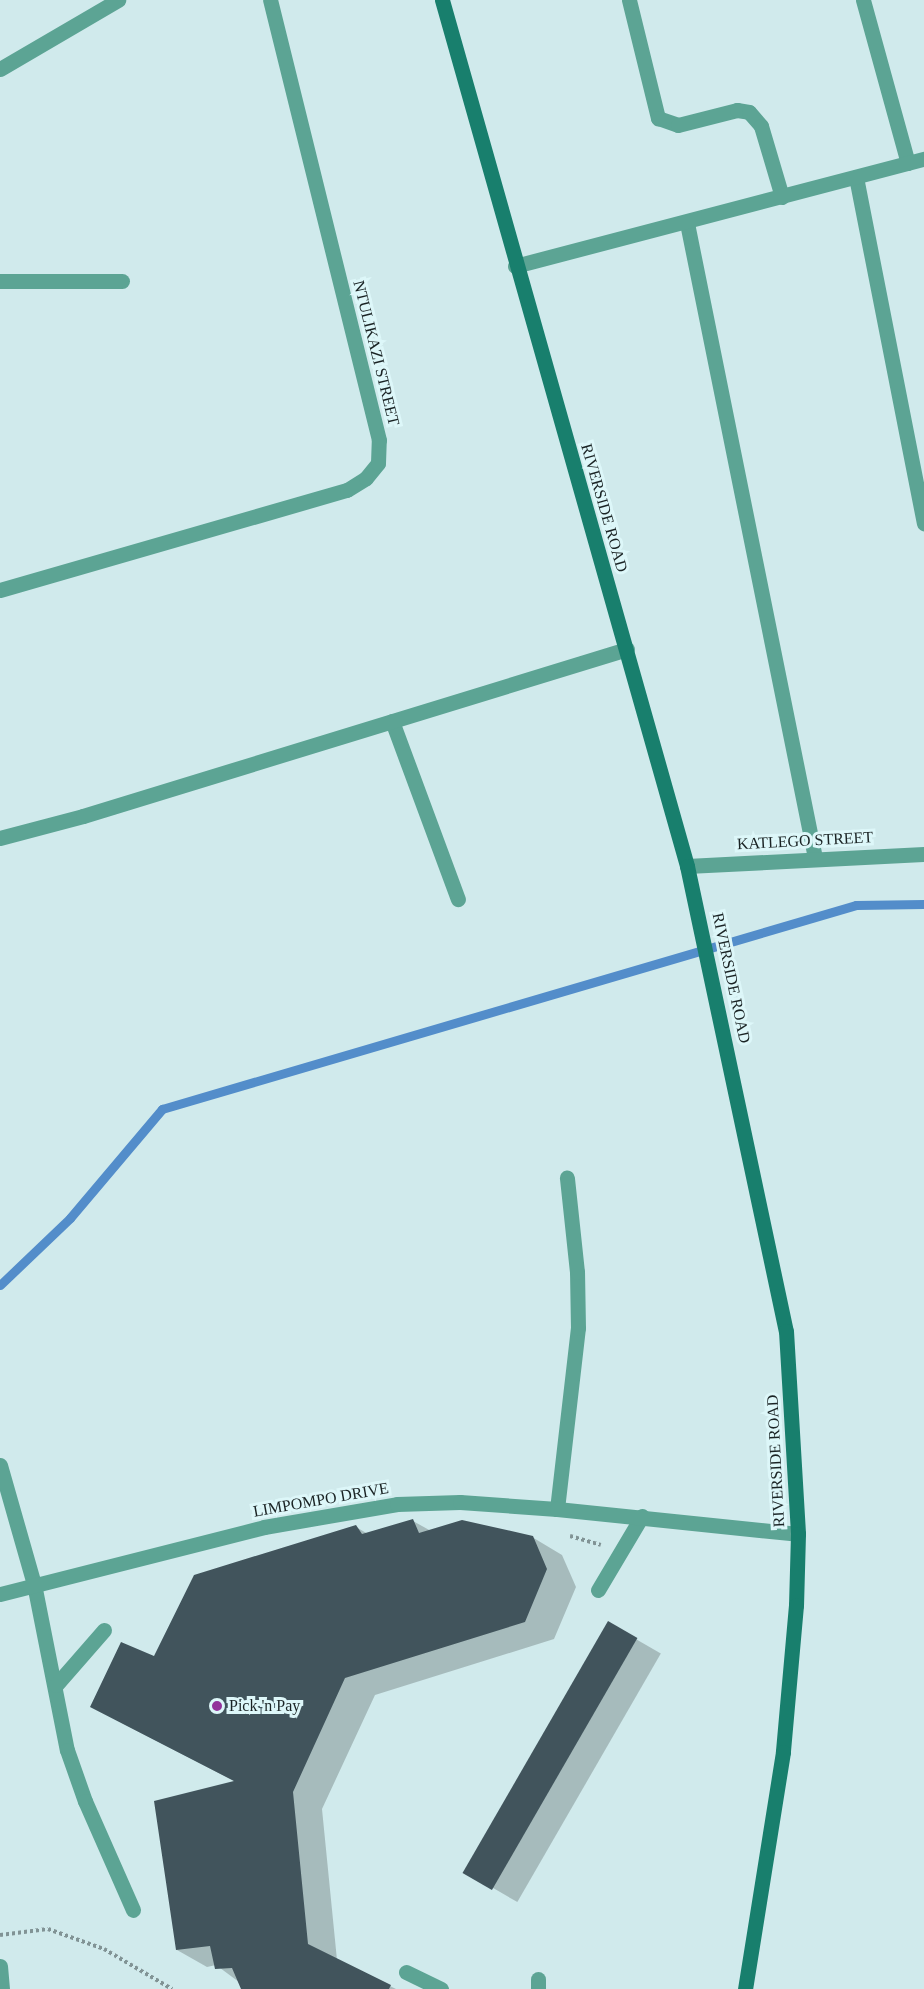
<!DOCTYPE html>
<html>
<head>
<meta charset="utf-8">
<style>
	body { margin:0 }
	#map { position:relative; width:924px; height:1989px; overflow:hidden; background:#d0eaec; font-family:Georgia,serif }
	div>[style] { position:absolute }
	.shadow>* { inset:0; background:#0003; transform-origin:0 0 }
	.stream>* { height:9px; margin:-4.5px; padding:0 4.5px; transform-origin:4.5px; border-radius:4.5px; background:#538dca }
	.building>* { inset:0; background:#41545c; transform-origin:0 0 }
	.path>* { height:4px; margin-top:-2px; transform-origin:0; background:repeating-linear-gradient(90deg,#819395 0 3px,transparent 0 6px) }
	.lane>* { height:15px; margin:-7.5px; padding:0 7.5px; transform-origin:7.5px; border-radius:7.5px; background:#5ca494 }
	.street>* { height:15px; margin:-7.5px; padding:0 7.5px; transform-origin:7.5px; border-radius:7.5px; background:#5ca494 }
	.secondary>* { height:15px; margin:-7.5px; padding:0 7.5px; transform-origin:7.5px; border-radius:7.5px; background:#187f6d }
	.dots>* { width:16px; height:16px; translate:-50% -50%; box-sizing:border-box; border:3px solid #ddf7f9; border-radius:50% }
	span { translate:-50% -50%; white-space:nowrap; text-align:center; line-height:1.15; -webkit-text-stroke:6px #ddf7f9; paint-order:stroke }
	.street-label { font-size:16px; color:#1a2324 }
	.poi-label { font-size:16px; color:#1a2324 }
	.left { translate:0 -50%; text-align:left }
</style>
</head>
<body>
<div id="map">
	<div class="shadow">
		<div style="clip-path:polygon(413px 1521px,431px 1531px,532px 1537px,562px 1555px,576px 1587px,554px 1639px,375px 1695px,322px 1809px,337px 1960px,396px 1989px,242px 1989px,239px 1982px,216px 1965px,207px 1967px,177px 1950px,236px 1782px,122px 1723px,154px 1658px,356px 1527px,368px 1534px)"></div>
		<div style="left:608px;top:1623px;width:61px;height:287px;rotate:30deg"></div>
	</div>
	<div class="stream">
		<div style="left:0;top:1285px;width:97px;rotate:-43.7deg"></div>
		<div style="left:70px;top:1218px;width:143px;rotate:-49.8deg"></div>
		<div style="left:162px;top:1109px;width:723px;rotate:-16.38deg"></div>
		<div style="left:856px;top:905px;width:68px;rotate:-0.8deg"></div>
	</div>
	<div class="building">
		<div style="clip-path:polygon(413px 1519px,419px 1533px,462px 1520px,533px 1536px,547px 1569px,525px 1622px,345px 1678px,293px 1792px,308px 1944px,391px 1985px,389px 1989px,241px 1989px,232px 1968px,215px 1969px,210px 1946px,176px 1950px,154px 1801px,234px 1781px,90px 1707px,121px 1642px,154px 1656px,194px 1575px,356px 1525px,362px 1534px)"></div>
		<div style="left:608px;top:1621px;width:34px;height:291px;rotate:30deg"></div>
	</div>
	<div class="path">
		<div style="left:570px;top:1536px;width:32px;rotate:16deg"></div>
		<div style="left:0;top:1935px;width:48px;rotate:-7.1deg"></div>
		<div style="left:48px;top:1929px;width:59px;rotate:19.7deg"></div>
		<div style="left:104px;top:1949px;width:79px;rotate:30.5deg"></div>
	</div>
	<div class="lane">
		<div style="left:392px;top:721px;width:190px;rotate:69.7deg"></div>
		<div style="left:557px;top:1509px;width:182px;rotate:-83.4deg"></div>
		<div style="left:578px;top:1328px;width:56px;rotate:-91deg"></div>
		<div style="left:577px;top:1272px;width:95px;rotate:-96.1deg"></div>
		<div style="left:34px;top:1584px;width:169px;rotate:78.8deg"></div>
		<div style="left:67px;top:1750px;width:54px;rotate:70.6deg"></div>
		<div style="left:85px;top:1801px;width:119px;rotate:66.2deg"></div>
		<div style="left:598px;top:1590px;width:86px;rotate:-59.3deg"></div>
		<div style="left:56px;top:1685px;width:73px;rotate:-48.9deg"></div>
		<div style="left:406px;top:1972px;width:39px;rotate:26deg"></div>
		<div style="left:538px;top:1979px;width:10px;rotate:90deg"></div>
	</div>
	<div class="street">
		<div style="left:629px;top:0;width:122px;rotate:76.2deg"></div>
		<div style="left:658px;top:118px;width:21px;rotate:19deg"></div>
		<div style="left:678px;top:125px;width:61px;rotate:-14.3deg"></div>
		<div style="left:737px;top:110px;width:12px;rotate:9deg"></div>
		<div style="left:749px;top:112px;width:18px;rotate:49deg"></div>
		<div style="left:761px;top:126px;width:74px;rotate:73.5deg"></div>
		<div style="left:863px;top:0;width:169px;rotate:74.6deg"></div>
		<div style="left:0;top:69px;width:137px;rotate:-30.3deg"></div>
		<div style="left:856px;top:177px;width:353px;rotate:78.9deg"></div>
		<div style="left:687px;top:223px;width:648px;rotate:78.6deg"></div>
		<div style="left:515px;top:266px;width:423px;rotate:-14.7deg"></div>
		<div style="left:0;top:281px;width:122px"></div>
		<div style="left:0;top:590px;width:361px;rotate:-16.1deg"></div>
		<div style="left:347px;top:490px;width:22px;rotate:-32deg"></div>
		<div style="left:366px;top:478px;width:19px;rotate:-51deg"></div>
		<div style="left:378px;top:463px;width:23px;rotate:-88deg"></div>
		<div style="left:379px;top:440px;width:453px;rotate:-103.9deg"></div>
		<div style="left:0;top:838px;width:86px;rotate:-14.8deg"></div>
		<div style="left:83px;top:816px;width:569px;rotate:-17.07deg"></div>
		<div style="left:687px;top:866px;width:237px;rotate:-2.9deg"></div>
		<div style="left:0;top:1465px;width:124px;rotate:74.1deg"></div>
		<div style="left:0;top:1594px;width:272px;rotate:-14.2deg"></div>
		<div style="left:264px;top:1527px;width:135px;rotate:-9.8deg"></div>
		<div style="left:397px;top:1504px;width:63px;rotate:-1.8deg"></div>
		<div style="left:460px;top:1502px;width:97px;rotate:4.1deg"></div>
		<div style="left:557px;top:1509px;width:242px;rotate:5.9deg"></div>
		<div style="left:0;top:1966px;width:23px;rotate:85deg"></div>
	</div>
	<div class="secondary">
		<div style="left:442px;top:0;width:900px;rotate:74.2deg"></div>
		<div style="left:687px;top:866px;width:475px;rotate:78deg"></div>
		<div style="left:786px;top:1331px;width:203px;rotate:86.6deg"></div>
		<div style="left:798px;top:1534px;width:71px;rotate:91.6deg"></div>
		<div style="left:796px;top:1605px;width:148px;rotate:95.1deg"></div>
		<div style="left:783px;top:1752px;width:240px;rotate:99.1deg"></div>
	</div>
	<div class="dots">
		<div style="left:217px;top:1706px;background:#92329a"></div>
	</div>
	<div class="street-label">
		<span style="left:376px;top:353px;rotate:76deg">NTULIKAZI STREET</span>
		<span style="left:604px;top:508px;rotate:74deg">RIVERSIDE ROAD</span>
		<span style="left:805px;top:841px;rotate:-3deg">KATLEGO STREET</span>
		<span style="left:731px;top:978px;rotate:78deg">RIVERSIDE ROAD</span>
		<span style="left:776px;top:1461px;rotate:-93deg">RIVERSIDE ROAD</span>
		<span style="left:321px;top:1500px;rotate:-10deg">LIMPOMPO DRIVE</span>
	</div>
	<div class="poi-label">
		<span class="left" style="left:229px;top:1706px">Pick 'n Pay</span>
	</div>
</div>
</body>
</html>
